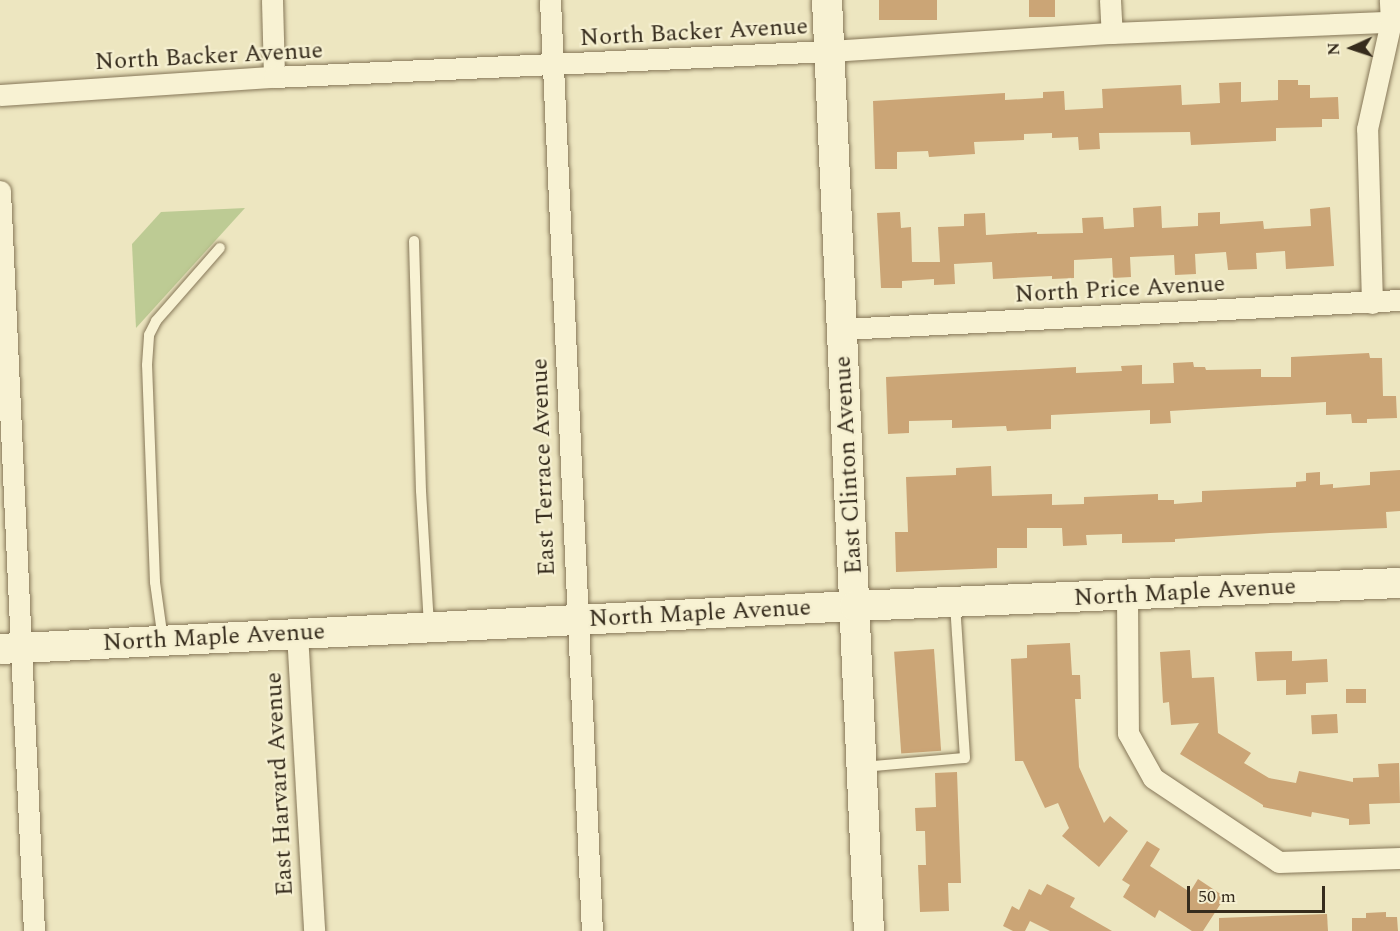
<!DOCTYPE html>
<html>
<head>
<meta charset="utf-8">
<style>
	body { margin:0 }
	#map { position:relative; width:1400px; height:931px; overflow:hidden; background:#ede6c0; font-family:Spectral,serif }
	div>[style] { position:absolute }
	.green>* { inset:0; background:#bdcb94 }
	.building>* { inset:0; background:#cba576; transform-origin:0 0 }
	.roads { filter:drop-shadow(0 0 2px #867758) drop-shadow(0 0 2px #867758) }
	.lane>* { height:10px; margin:-5px; padding:0 5px; transform-origin:5px; border-radius:5px; background:#f8f2d3 }
	.street>* { height:21px; margin:-10.5px; padding:0 10.5px; transform-origin:10.5px; border-radius:10.5px; background:#f8f2d3 }
	.secondary>* { height:30px; margin:-15px; padding:0 15px; transform-origin:15px; border-radius:15px; background:#f8f2d3 }
	span { translate:-50% -50%; white-space:nowrap; text-align:center; line-height:1.15; -webkit-text-stroke:4.5px #f5efd0; paint-order:stroke }
	.street-label { font-size:24px; color:#362c1d }
	.north { position:absolute; left:1322px; top:18px; width:60px; height:60px; -webkit-text-stroke:4px #f5efd0; paint-order:stroke; rotate:267deg; font-size:16px; font-weight:700; line-height:24px; text-align:center; color:#362c1d }
	.north::after { content:''; display:block; margin:auto; width:21px; height:27px; background:#362c1d; clip-path:polygon(50% 0,100% 100%,50% 72%,0 100%) }
	.scale { position:absolute; left:1187px; top:886px; width:138px; height:27px; box-sizing:border-box; border:3px solid #362c1d; border-top:0; padding-left:8px; font-size:18px; line-height:21px; white-space:nowrap; color:#362c1d; -webkit-text-stroke:4px #f5efd0; paint-order:stroke }
</style>
</head>
<body>
<div id="map">
	<div class="green">
		<div style="clip-path:polygon(245px 208px,136px 328px,132px 244px,161px 212px)"></div>
	</div>
	<div class="building">
		<div style="left:879px;top:0;width:58px;height:20px"></div>
		<div style="left:1029px;top:0;width:26px;height:17px"></div>
		<div style="clip-path:polygon(1278px 80px,1298px 80px,1298px 85px,1310px 85px,1310px 98px,1338px 97px,1339px 119px,1322px 119px,1322px 127px,1276px 128px,1276px 141px,1191px 145px,1190px 132px,1099px 133px,1100px 149px,1079px 150px,1078px 137px,1052px 138px,1052px 133px,1024px 134px,1024px 140px,974px 142px,975px 154px,929px 157px,928px 151px,897px 152px,897px 169px,875px 169px,873px 101px,1005px 93px,1005px 100px,1043px 98px,1043px 92px,1064px 91px,1065px 110px,1103px 108px,1102px 89px,1181px 85px,1182px 105px,1220px 103px,1219px 83px,1241px 82px,1241px 102px,1278px 100px)"></div>
		<div style="clip-path:polygon(1161px 206px,1162px 228px,1198px 226px,1198px 213px,1220px 212px,1220px 224px,1263px 221px,1264px 229px,1311px 226px,1310px 209px,1330px 207px,1334px 266px,1286px 269px,1285px 251px,1256px 253px,1257px 269px,1228px 270px,1226px 252px,1195px 254px,1196px 274px,1175px 275px,1174px 255px,1130px 257px,1131px 277px,1113px 278px,1112px 258px,1074px 260px,1074px 278px,1052px 279px,1052px 276px,993px 279px,992px 262px,954px 264px,955px 284px,934px 285px,934px 279px,902px 281px,902px 288px,881px 288px,877px 213px,900px 212px,901px 228px,911px 227px,912px 262px,940px 262px,938px 227px,964px 226px,964px 214px,985px 213px,986px 235px,1037px 232px,1037px 234px,1083px 233px,1082px 218px,1103px 217px,1104px 229px,1134px 227px,1133px 208px)"></div>
		<div style="clip-path:polygon(1369px 353px,1370px 358px,1382px 358px,1383px 396px,1396px 396px,1397px 418px,1367px 419px,1367px 423px,1352px 423px,1351px 414px,1326px 415px,1326px 402px,1170px 411px,1171px 423px,1150px 424px,1150px 410px,1051px 415px,1051px 429px,1007px 431px,1006px 426px,952px 428px,952px 420px,909px 421px,909px 433px,888px 434px,886px 377px,1076px 367px,1076px 373px,1122px 371px,1121px 366px,1142px 365px,1142px 384px,1174px 383px,1173px 363px,1193px 362px,1194px 367px,1205px 367px,1206px 370px,1261px 369px,1261px 377px,1291px 377px,1291px 357px)"></div>
		<div style="clip-path:polygon(991px 466px,992px 496px,1052px 494px,1052px 505px,1084px 504px,1084px 497px,1158px 494px,1158px 500px,1174px 500px,1174px 504px,1202px 502px,1202px 491px,1296px 487px,1296px 482px,1306px 481px,1306px 473px,1320px 472px,1320px 485px,1333px 484px,1333px 488px,1370px 485px,1370px 472px,1400px 470px,1400px 511px,1386px 512px,1387px 528px,1270px 533px,1175px 539px,1175px 542px,1122px 543px,1122px 534px,1086px 535px,1087px 545px,1063px 546px,1062px 528px,1027px 528px,1027px 548px,997px 548px,997px 568px,896px 572px,895px 532px,908px 532px,906px 477px,956px 475px,956px 468px)"></div>
		<div style="clip-path:polygon(1070px 643px,1072px 675px,1080px 675px,1081px 699px,1075px 699px,1079px 767px,1104px 823px,1110px 816px,1128px 831px,1099px 867px,1062px 836px,1069px 828px,1058px 803px,1045px 808px,1023px 761px,1015px 761px,1011px 659px,1027px 658px,1027px 645px)"></div>
		<div style="left:934px;top:649px;width:102px;height:40px;rotate:86deg"></div>
		<div style="clip-path:polygon(1190px 650px,1192px 678px,1214px 677px,1218px 733px,1251px 753px,1244px 763px,1269px 778px,1296px 783px,1299px 771px,1353px 782px,1353px 778px,1379px 777px,1378px 764px,1399px 763px,1400px 803px,1369px 804px,1370px 824px,1349px 825px,1349px 819px,1312px 812px,1311px 817px,1263px 807px,1263px 805px,1180px 754px,1199px 723px,1171px 725px,1169px 702px,1163px 703px,1160px 652px)"></div>
		<div style="clip-path:polygon(1292px 651px,1292px 661px,1327px 659px,1328px 682px,1306px 683px,1306px 694px,1286px 695px,1286px 680px,1257px 681px,1255px 652px)"></div>
		<div style="left:1346px;top:689px;width:20px;height:14px"></div>
		<div style="left:1337px;top:714px;width:19px;height:26px;rotate:87deg"></div>
		<div style="clip-path:polygon(957px 772px,961px 883px,948px 883px,949px 911px,920px 912px,918px 865px,926px 865px,925px 831px,916px 831px,915px 808px,936px 807px,935px 773px)"></div>
		<div style="clip-path:polygon(1147px 841px,1160px 849px,1150px 866px,1190px 892px,1198px 879px,1225px 897px,1203px 931px,1192px 931px,1159px 910px,1155px 918px,1123px 897px,1130px 885px,1122px 880px)"></div>
		<div style="clip-path:polygon(1047px 884px,1075px 898px,1070px 907px,1112px 931px,1050px 931px,1030px 921px,1025px 931px,1013px 931px,1003px 926px,1012px 906px,1019px 910px,1029px 889px,1041px 895px)"></div>
		<div style="clip-path:polygon(1386px 912px,1386px 917px,1397px 917px,1398px 931px,1352px 931px,1352px 918px,1366px 918px,1366px 913px)"></div>
		<div style="clip-path:polygon(1327px 914px,1328px 931px,1219px 931px,1219px 918px)"></div>
	</div>
	<div class="roads">
		<div class="lane">
			<div style="left:414px;top:241px;width:250px;rotate:88.4deg"></div>
			<div style="left:421px;top:491px;width:136px;rotate:86.6deg"></div>
			<div style="left:163px;top:640px;width:59px;rotate:-97.9deg"></div>
			<div style="left:155px;top:582px;width:217px;rotate:-92.1deg"></div>
			<div style="left:147px;top:365px;width:30px;rotate:-86deg"></div>
			<div style="left:149px;top:335px;width:16px;rotate:-63deg"></div>
			<div style="left:156px;top:321px;width:97px;rotate:-48.8deg"></div>
			<div style="left:862px;top:767px;width:103px;rotate:-5deg"></div>
			<div style="left:965px;top:758px;width:153px;rotate:-93.7deg"></div>
		</div>
		<div class="street">
			<div style="left:272px;top:0;width:77px;rotate:88.5deg"></div>
			<div style="left:550px;top:0;width:932px;rotate:87.42deg"></div>
			<div style="left:1110px;top:0;width:33px;rotate:87deg"></div>
			<div style="left:0;top:95px;width:275px;rotate:-3.8deg"></div>
			<div style="left:274px;top:77px;width:557px;rotate:-2.68deg"></div>
			<div style="left:830px;top:51px;width:283px;rotate:-3.7deg"></div>
			<div style="left:1112px;top:33px;width:279px;rotate:-2.3deg"></div>
			<div style="left:0;top:191px;width:741px;rotate:87.37deg"></div>
			<div style="left:1372px;top:303px;width:174px;rotate:-91.6deg"></div>
			<div style="left:1367px;top:129px;width:110px;rotate:-77.4deg"></div>
			<div style="left:1391px;top:22px;width:22px;rotate:-93deg"></div>
			<div style="left:842px;top:329px;width:559px;rotate:-2.98deg"></div>
			<div style="left:1127px;top:596px;width:137px;rotate:89.6deg"></div>
			<div style="left:1128px;top:733px;width:51px;rotate:60.9deg"></div>
			<div style="left:1153px;top:778px;width:151px;rotate:33.7deg"></div>
			<div style="left:1279px;top:862px;width:121px;rotate:-1.9deg"></div>
			<div style="left:297px;top:633px;width:298px;rotate:86.7deg"></div>
		</div>
		<div class="secondary">
			<div style="left:827px;top:0;width:932px;rotate:87.42deg"></div>
			<div style="left:0;top:649px;width:856px;rotate:-2.88deg"></div>
			<div style="left:855px;top:606px;width:545px;rotate:-2.42deg"></div>
		</div>
	</div>
	<div class="street-label">
		<span style="left:694px;top:33px;rotate:-3deg">North Backer Avenue</span>
		<span style="left:209px;top:57px;rotate:-3deg">North Backer Avenue</span>
		<span style="left:1120px;top:290px;rotate:-3deg">North Price Avenue</span>
		<span style="left:849px;top:465px;rotate:-93deg">East Clinton Avenue</span>
		<span style="left:544px;top:467px;rotate:-92deg">East Terrace Avenue</span>
		<span style="left:1185px;top:593px;rotate:-3deg">North Maple Avenue</span>
		<span style="left:700px;top:614px;rotate:-3deg">North Maple Avenue</span>
		<span style="left:214px;top:638px;rotate:-3deg">North Maple Avenue</span>
		<span style="left:280px;top:784px;rotate:-93deg">East Harvard Avenue</span>
	</div>
	<div class="north">N</div>
	<div class="scale">50 m</div>
</div>
</body>
</html>
